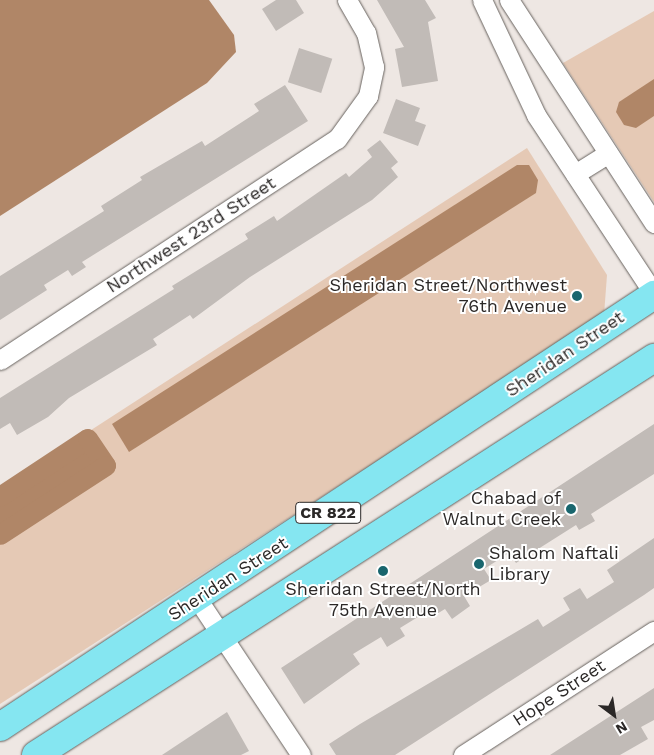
<!DOCTYPE html>
<html>
<head>
<meta charset="utf-8">
<style>
	body { margin:0 }
	#map { position:relative; width:654px; height:755px; overflow:hidden; background:#eee7e3; font-family:"Work Sans",sans-serif }
	div>[style] { position:absolute }
	.green>* { inset:0; background:#e5c9b5 }
	.water>* { inset:0; background:#b08667 }
	.canal>* { height:20px; margin:-10px; padding:0 10px; transform-origin:10px; border-radius:10px; background:#b08667 }
	.building>* { inset:0; background:#c1bbb7; transform-origin:0 0 }
	.roads { filter:drop-shadow(0 0 1px #67625e) drop-shadow(0 0 1px #67625e) }
	.minor>* { height:19px; margin:-9.5px; padding:0 9.5px; transform-origin:9.5px; border-radius:9.5px; background:#fff }
	.primary>* { height:28px; margin:-14px; padding:0 14px; transform-origin:14px; border-radius:14px; background:#85e6f1 }
	.dots>* { width:14px; height:14px; translate:-50% -50%; box-sizing:border-box; border:2px solid #fff; border-radius:50% }
	span { translate:-50% -50%; white-space:nowrap; text-align:center; line-height:1.15; -webkit-text-stroke:4px #fff; paint-order:stroke }
	.shield-label span { padding:1px 4px; background:#fff; border:1px solid; border-radius:4px; -webkit-text-stroke-width:0 }
	.shield-label { font-size:16px; color:#2b2827; font-weight:700 }
	.street-label { font-size:18px; color:#2b2827 }
	.poi-label { font-size:18px; color:#2b2827 }
	.right { translate:-100% -50%; text-align:right }
	.left { translate:0 -50%; text-align:left }
	.north { position:absolute; left:589px; top:690px; width:50px; height:50px; -webkit-text-stroke:4px #fff; paint-order:stroke; rotate:149deg; font-size:14px; font-weight:700; line-height:20px; text-align:center; color:#2b2827 }
	.north::after { content:''; display:block; margin:auto; width:18px; height:22px; background:#2b2827; clip-path:polygon(50% 0,100% 100%,50% 72%,0 100%) }
</style>
</head>
<body>
<div id="map">
	<div class="green">
		<div style="clip-path:polygon(654px 11px,654px 202px,563px 63px)"></div>
		<div style="clip-path:polygon(527px 148px,607px 275px,604px 315px,0 704px,0 489px)"></div>
	</div>
	<div class="water">
		<div style="clip-path:polygon(0 0,209px 0,234px 35px,236px 52px,207px 83px,0 216px)"></div>
		<div style="clip-path:polygon(654px 79px,654px 116px,636px 128px,624px 125px,616px 112px,619px 102px)"></div>
		<div style="clip-path:polygon(517px 165px,529px 165px,538px 180px,536px 193px,129px 452px,112px 424px)"></div>
		<div style="clip-path:polygon(88px 439px,106px 466px,0 535px,0 497px)"></div>
	</div>
	<div class="canal">
		<div style="left:0;top:497px;width:105px;rotate:-33.4deg"></div>
		<div style="left:88px;top:439px;width:32px;rotate:56deg"></div>
		<div style="left:106px;top:466px;width:126px;rotate:146.9deg"></div>
	</div>
	<div class="building">
		<div style="clip-path:polygon(276px 0,296px 0,304px 13px,276px 31px,262px 9px)"></div>
		<div style="clip-path:polygon(377px 0,425px 0,436px 18px,428px 22px,438px 81px,402px 87px,395px 49px,404px 47px)"></div>
		<div style="left:299px;top:48px;width:35px;height:36px;rotate:18deg"></div>
		<div style="clip-path:polygon(285px 85px,308px 121px,82px 262px,86px 267px,72px 276px,68px 270px,44px 285px,47px 290px,0 320px,0 276px,104px 211px,101px 206px,142px 180px,140px 177px,202px 141px,205px 146px,259px 111px,254px 104px)"></div>
		<div style="clip-path:polygon(396px 99px,420px 108px,415px 121px,426px 125px,418px 146px,383px 133px)"></div>
		<div style="clip-path:polygon(380px 140px,398px 162px,391px 168px,398px 177px,372px 200px,250px 277px,193px 319px,190px 315px,153px 339px,157px 345px,69px 398px,48px 417px,17px 435px,10px 423px,0 429px,0 398px,174px 289px,172px 286px,248px 239px,245px 234px,274px 216px,277px 221px,346px 173px,349px 177px,372px 157px,367px 150px)"></div>
		<div style="clip-path:polygon(654px 424px,654px 474px,591px 514px,595px 521px,579px 530px,576px 525px,516px 563px,509px 553px,484px 569px,491px 580px,464px 596px,470px 606px,452px 619px,445px 609px,430px 618px,426px 612px,400px 628px,405px 636px,387px 647px,381px 637px,353px 654px,360px 664px,304px 704px,281px 668px)"></div>
		<div style="clip-path:polygon(654px 538px,654px 588px,644px 595px,395px 755px,336px 755px,329px 744px,360px 724px,538px 619px,543px 627px,570px 610px,563px 598px,580px 588px,587px 599px,614px 582px,607px 570px)"></div>
		<div style="clip-path:polygon(654px 688px,654px 720px,641px 727px,648px 739px,620px 755px,550px 755px)"></div>
		<div style="clip-path:polygon(227px 712px,249px 751px,241px 755px,162px 755px)"></div>
	</div>
	<div class="roads">
		<div class="minor">
			<div style="left:482px;top:0;width:127px;rotate:64.8deg"></div>
			<div style="left:536px;top:115px;width:214px;rotate:56.6deg"></div>
			<div style="left:509px;top:0;width:266px;rotate:57deg"></div>
			<div style="left:575px;top:174px;width:39px;rotate:-32deg"></div>
			<div style="left:0;top:360px;width:403px;rotate:-33.3deg"></div>
			<div style="left:337px;top:139px;width:53px;rotate:-54.2deg"></div>
			<div style="left:368px;top:96px;width:30px;rotate:-78deg"></div>
			<div style="left:374px;top:67px;width:35px;rotate:-103deg"></div>
			<div style="left:366px;top:33px;width:38px;rotate:-120deg"></div>
			<div style="left:198px;top:600px;width:186px;rotate:56.4deg"></div>
			<div style="left:463px;top:755px;width:228px;rotate:-33deg"></div>
		</div>
		<div class="primary">
			<div style="left:0;top:727px;width:784px;rotate:-33.45deg"></div>
			<div style="left:36px;top:755px;width:735px;rotate:-32.72deg"></div>
		</div>
	</div>
	<div class="dots">
		<div style="left:577px;top:296px;background:#19666e"></div>
		<div style="left:571px;top:509px;background:#19666e"></div>
		<div style="left:479px;top:564px;background:#19666e"></div>
		<div style="left:383px;top:571px;background:#19666e"></div>
	</div>
	<div class="shield-label">
		<span style="left:328px;top:513px">CR 822</span>
	</div>
	<div class="street-label">
		<span style="left:191px;top:235px;rotate:-33deg">Northwest 23rd Street</span>
		<span style="left:565px;top:354px;rotate:-34deg">Sheridan Street</span>
		<span style="left:228px;top:579px;rotate:-33deg">Sheridan Street</span>
		<span style="left:559px;top:693px;rotate:-33deg">Hope Street</span>
	</div>
	<div class="poi-label">
		<span class="right" style="left:567px;top:296px">Sheridan Street/Northwest<br>76th Avenue</span>
		<span class="right" style="left:561px;top:509px">Chabad of<br>Walnut Creek</span>
		<span class="left" style="left:489px;top:564px">Shalom Naftali<br>Library</span>
		<span style="left:383px;top:600px">Sheridan Street/North<br>75th Avenue</span>
	</div>
	<div class="north">N</div>
</div>
</body>
</html>
